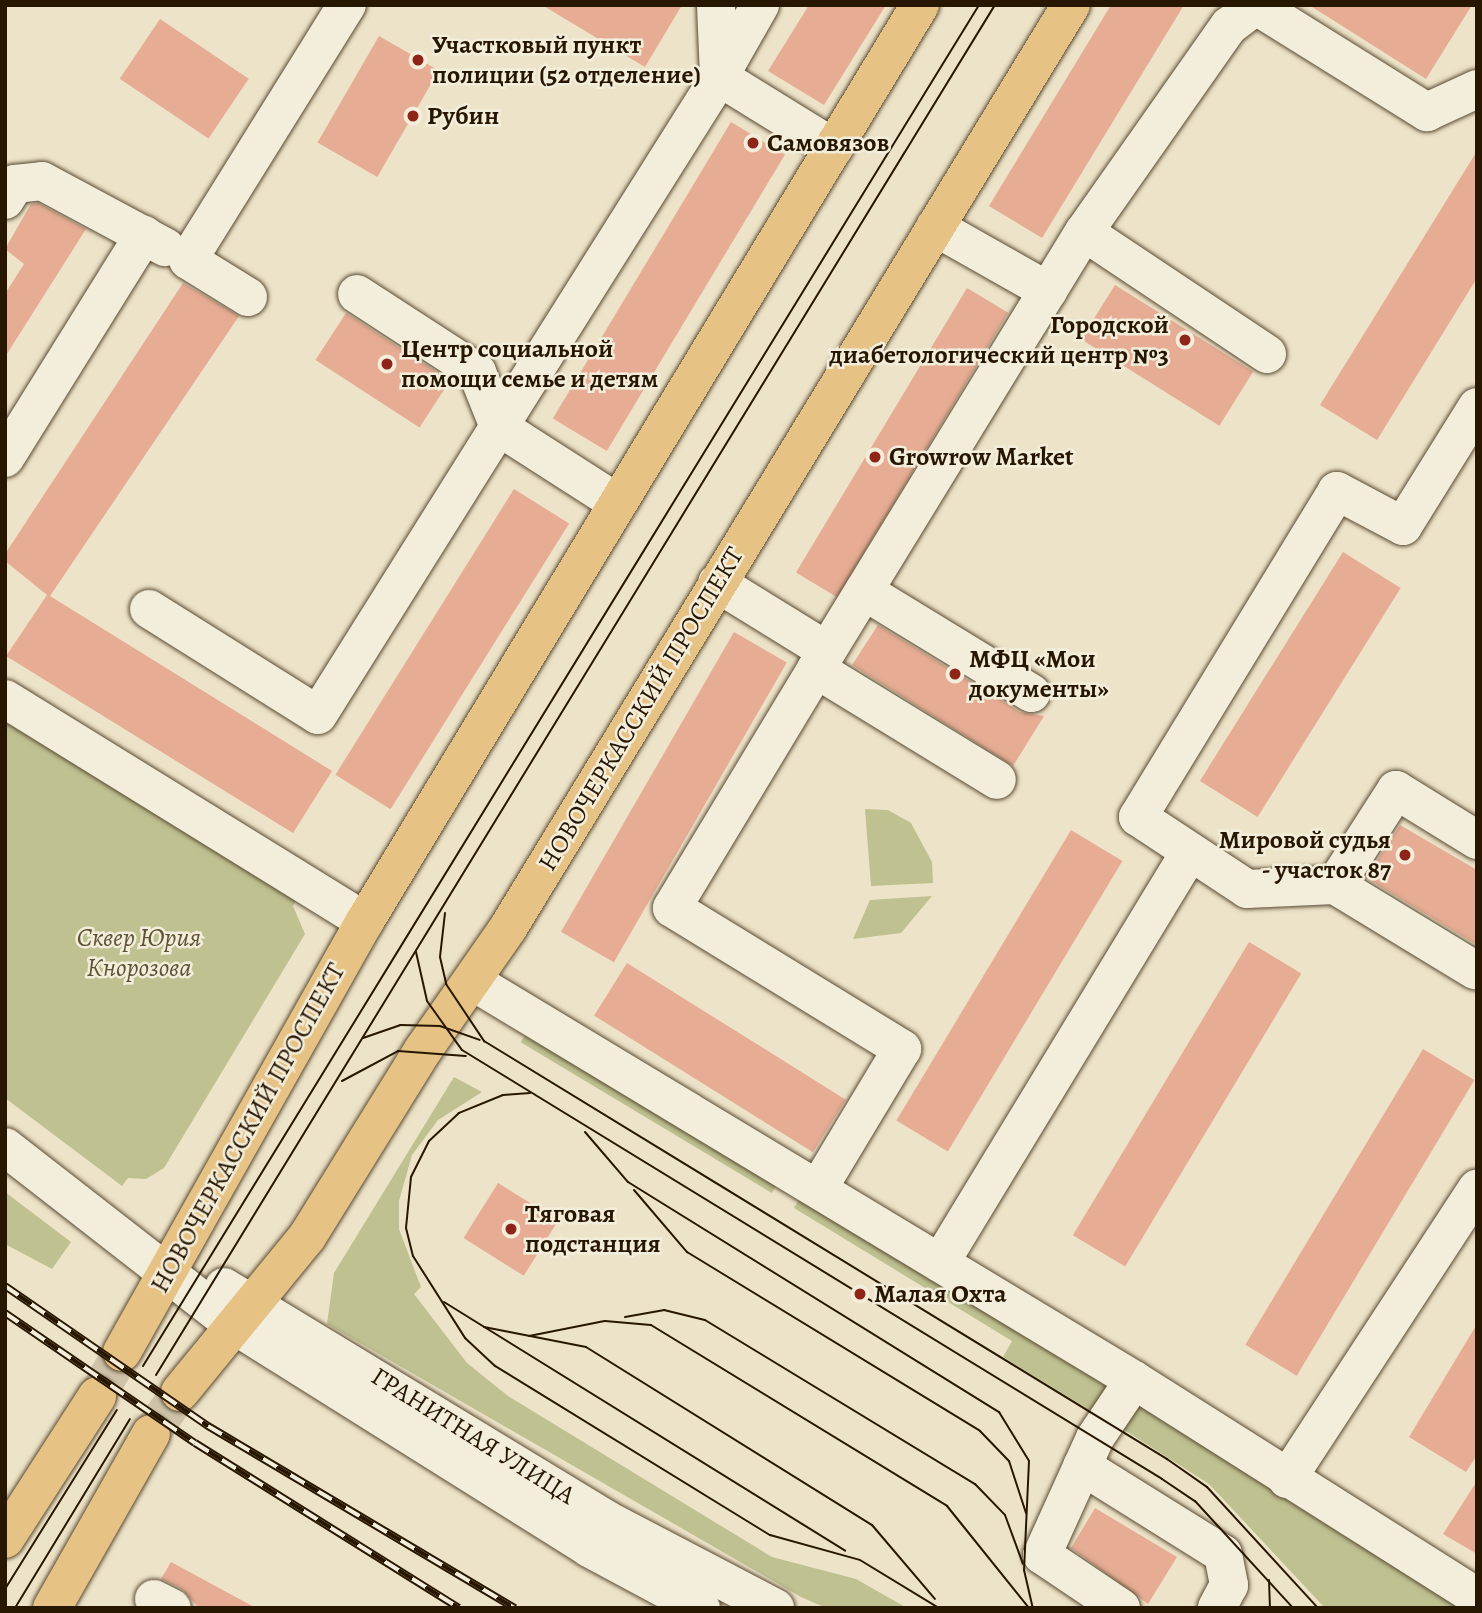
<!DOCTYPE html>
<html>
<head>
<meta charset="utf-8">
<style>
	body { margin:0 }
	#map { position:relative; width:1482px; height:1613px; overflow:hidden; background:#ede3c8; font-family:Alegreya,serif }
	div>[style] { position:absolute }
	.green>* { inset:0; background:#bfc191; transform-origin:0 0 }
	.building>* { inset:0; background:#e6ac94; transform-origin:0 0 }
	.major-tunnel>* { height:38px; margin-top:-19px; transform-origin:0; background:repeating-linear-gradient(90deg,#cfc4aa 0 38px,transparent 0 57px) }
	.roads { filter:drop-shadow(0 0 2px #594a32) drop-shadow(0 0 2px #594a32) }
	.minor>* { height:38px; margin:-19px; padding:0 19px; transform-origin:19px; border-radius:19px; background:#f3eddb }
	.major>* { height:38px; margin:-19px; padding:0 19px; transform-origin:19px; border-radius:19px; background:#e6c284 }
	.tram>* { height:2px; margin:-1px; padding:0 1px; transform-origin:1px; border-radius:1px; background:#281700 }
	.rail>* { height:8px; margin-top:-4px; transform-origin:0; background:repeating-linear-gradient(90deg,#f3eddb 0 16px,#281700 0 32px); box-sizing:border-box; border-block:2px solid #281700 }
	.dots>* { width:19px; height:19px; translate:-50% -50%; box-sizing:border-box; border:4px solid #f3eddb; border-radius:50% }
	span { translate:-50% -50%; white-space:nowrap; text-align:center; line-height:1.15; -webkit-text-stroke:5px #f3eddb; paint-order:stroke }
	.poi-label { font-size:26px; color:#281700; font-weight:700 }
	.left { translate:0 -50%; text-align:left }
	.right { translate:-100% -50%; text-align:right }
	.street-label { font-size:26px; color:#281700 }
	.park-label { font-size:26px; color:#5d5233; font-style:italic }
	.frame { position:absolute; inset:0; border:7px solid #281700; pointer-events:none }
</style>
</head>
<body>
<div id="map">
	<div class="green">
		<div style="clip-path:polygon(5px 717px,299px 895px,293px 906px,305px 934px,164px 1168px,146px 1179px,128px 1178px,122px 1186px,5px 1098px)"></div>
		<div style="clip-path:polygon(865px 809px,888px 810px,911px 823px,932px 862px,933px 883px,871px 886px)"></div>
		<div style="clip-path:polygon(932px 896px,901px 933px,853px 939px,870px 900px)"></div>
		<div style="left:531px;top:1025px;width:293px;height:20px;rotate:31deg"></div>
		<div style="clip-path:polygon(454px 1077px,482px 1092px,438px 1120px,412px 1155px,399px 1201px,399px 1229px,421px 1287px,414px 1294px,467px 1363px,508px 1396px,772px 1557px,856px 1579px,907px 1608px,826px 1608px,801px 1597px,327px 1324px,334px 1273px)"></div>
		<div style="clip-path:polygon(804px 1191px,1109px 1388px,1094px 1413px,1003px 1357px,1012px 1341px,794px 1208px)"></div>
		<div style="clip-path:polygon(5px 1192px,71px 1242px,52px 1269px,5px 1244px)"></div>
		<div style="clip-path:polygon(1132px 1400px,1477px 1608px,1325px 1608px,1209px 1484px,1118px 1426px)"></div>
	</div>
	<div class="building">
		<div style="clip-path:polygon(542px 5px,682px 5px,645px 67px)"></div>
		<div style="clip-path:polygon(809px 5px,886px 5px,824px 105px,768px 71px)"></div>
		<div style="clip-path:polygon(1111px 5px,1184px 5px,1042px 238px,989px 206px)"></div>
		<div style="clip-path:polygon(1309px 5px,1472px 5px,1426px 79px)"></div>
		<div style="left:160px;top:19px;width:107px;height:72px;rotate:34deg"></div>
		<div style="left:379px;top:36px;width:69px;height:123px;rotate:30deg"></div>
		<div style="left:731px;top:122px;width:63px;height:346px;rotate:31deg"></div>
		<div style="clip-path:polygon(1477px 151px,1477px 278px,1377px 440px,1320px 405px)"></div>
		<div style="clip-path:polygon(38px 203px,86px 229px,5px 357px,5px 294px,24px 264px,5px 249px,31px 204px)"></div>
		<div style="clip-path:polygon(183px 283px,239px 316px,50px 596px,332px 771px,293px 833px,6px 656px,47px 595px,5px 561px,5px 554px)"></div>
		<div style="left:1115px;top:285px;width:163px;height:64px;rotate:32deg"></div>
		<div style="left:967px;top:288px;width:48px;height:332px;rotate:31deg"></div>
		<div style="left:346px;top:313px;width:124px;height:56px;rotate:33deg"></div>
		<div style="left:514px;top:489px;width:65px;height:337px;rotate:32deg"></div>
		<div style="left:1343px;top:552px;width:68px;height:270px;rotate:32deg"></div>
		<div style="clip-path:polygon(878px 625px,1020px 712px,1044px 716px,1013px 766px,852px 665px)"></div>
		<div style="left:734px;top:632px;width:61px;height:346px;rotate:30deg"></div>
		<div style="clip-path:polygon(1400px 825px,1477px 870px,1477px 945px,1366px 878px)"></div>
		<div style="left:1071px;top:830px;width:60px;height:339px;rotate:31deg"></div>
		<div style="left:1249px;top:942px;width:61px;height:342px;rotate:31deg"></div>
		<div style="left:627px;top:963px;width:258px;height:62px;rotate:32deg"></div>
		<div style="left:1423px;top:1049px;width:60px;height:345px;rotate:31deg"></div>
		<div style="left:498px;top:1183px;width:71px;height:65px;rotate:32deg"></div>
		<div style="clip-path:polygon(1477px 1324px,1477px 1455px,1466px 1472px,1409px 1437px)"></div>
		<div style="clip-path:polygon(1477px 1481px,1477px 1554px,1443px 1534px)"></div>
		<div style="clip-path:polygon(1095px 1508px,1177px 1557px,1148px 1604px,1071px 1548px)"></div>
		<div style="clip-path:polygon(171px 1562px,256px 1608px,199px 1608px,182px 1589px,161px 1579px)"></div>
	</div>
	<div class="major-tunnel">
		<div style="left:97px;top:1396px;width:51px;rotate:-60.4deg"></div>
		<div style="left:151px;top:1434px;width:51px;rotate:-55.4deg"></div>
	</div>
	<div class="roads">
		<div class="minor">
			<div style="left:716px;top:5px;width:72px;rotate:87.6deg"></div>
			<div style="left:1255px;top:5px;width:203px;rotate:31.9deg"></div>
			<div style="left:1427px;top:112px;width:55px;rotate:-24.7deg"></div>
			<div style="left:719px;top:77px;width:83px;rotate:-60.3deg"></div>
			<div style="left:5px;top:200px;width:19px;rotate:-58deg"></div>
			<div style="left:15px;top:184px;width:27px;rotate:-6deg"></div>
			<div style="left:42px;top:181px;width:140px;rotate:28.2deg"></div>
			<div style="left:935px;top:227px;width:130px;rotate:29.5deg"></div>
			<div style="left:1084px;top:232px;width:220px;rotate:33.7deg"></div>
			<div style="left:248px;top:297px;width:70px;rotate:-148.3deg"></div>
			<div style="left:188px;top:260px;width:301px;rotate:-58.1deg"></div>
			<div style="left:1477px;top:407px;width:140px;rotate:121.9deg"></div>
			<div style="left:1403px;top:526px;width:75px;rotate:-152.1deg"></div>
			<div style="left:1337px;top:491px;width:382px;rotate:121.4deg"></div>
			<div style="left:1138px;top:817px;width:131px;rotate:33.4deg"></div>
			<div style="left:1247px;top:889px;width:88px;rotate:-2.6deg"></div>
			<div style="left:1335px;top:885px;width:113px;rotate:-57.3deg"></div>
			<div style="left:1396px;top:790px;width:95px;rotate:31.7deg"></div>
			<div style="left:5px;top:458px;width:263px;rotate:-58.1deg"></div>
			<div style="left:616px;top:502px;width:139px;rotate:-147.3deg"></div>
			<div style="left:499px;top:427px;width:413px;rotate:-57.8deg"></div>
			<div style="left:719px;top:77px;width:135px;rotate:31.7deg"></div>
			<div style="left:717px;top:583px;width:129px;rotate:31.7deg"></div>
			<div style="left:827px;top:651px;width:300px;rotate:121.1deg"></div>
			<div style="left:672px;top:908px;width:270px;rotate:31.5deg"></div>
			<div style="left:902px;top:1049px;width:163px;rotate:121deg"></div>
			<div style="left:864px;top:591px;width:196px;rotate:31.4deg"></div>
			<div style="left:149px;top:609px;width:199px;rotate:32.1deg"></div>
			<div style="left:318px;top:715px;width:340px;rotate:-57.9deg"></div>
			<div style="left:499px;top:427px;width:59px;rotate:-111.8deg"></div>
			<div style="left:477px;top:372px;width:143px;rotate:-147deg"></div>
			<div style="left:827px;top:651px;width:492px;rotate:-58.5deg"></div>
			<div style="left:1084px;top:232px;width:252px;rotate:-54.9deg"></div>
			<div style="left:1229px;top:26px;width:30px;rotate:-37deg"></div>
			<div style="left:816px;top:669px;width:212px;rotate:31.5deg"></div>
			<div style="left:5px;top:699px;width:423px;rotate:31.7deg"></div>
			<div style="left:1335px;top:885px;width:164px;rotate:31.3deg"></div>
			<div style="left:472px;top:981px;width:773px;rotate:31.08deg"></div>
			<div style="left:1134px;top:1380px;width:406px;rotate:32.3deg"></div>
			<div style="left:5px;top:1147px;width:290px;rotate:37.9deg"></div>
			<div style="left:234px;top:1325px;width:419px;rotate:32.1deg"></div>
			<div style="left:589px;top:1548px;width:127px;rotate:28.2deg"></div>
			<div style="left:940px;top:1263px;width:479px;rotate:-58.7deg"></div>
			<div style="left:224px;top:1287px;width:446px;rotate:31.3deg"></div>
			<div style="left:605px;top:1519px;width:192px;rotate:27.6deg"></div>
			<div style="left:1082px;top:1466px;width:166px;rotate:32deg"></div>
			<div style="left:1223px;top:1554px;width:32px;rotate:79deg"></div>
			<div style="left:1229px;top:1585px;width:26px;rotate:118deg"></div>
			<div style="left:1287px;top:1479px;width:347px;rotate:-56.8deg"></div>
			<div style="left:154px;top:1599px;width:20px;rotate:27deg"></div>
			<div style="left:1121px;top:1608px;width:95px;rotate:-146.1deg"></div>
			<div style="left:1042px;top:1555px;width:128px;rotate:-65.6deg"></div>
			<div style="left:1095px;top:1438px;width:70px;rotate:-56.1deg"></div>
		</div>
		<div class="major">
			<div style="left:122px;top:1352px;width:495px;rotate:-60.6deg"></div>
			<div style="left:365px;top:921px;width:1071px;rotate:-58.79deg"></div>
			<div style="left:180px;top:1392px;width:200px;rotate:-50.7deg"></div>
			<div style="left:307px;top:1237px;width:220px;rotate:-58.2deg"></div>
			<div style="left:423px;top:1050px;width:149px;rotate:-55.1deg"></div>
			<div style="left:508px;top:928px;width:1081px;rotate:-58.62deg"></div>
			<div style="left:5px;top:1539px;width:170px;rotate:-57.2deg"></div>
			<div style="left:52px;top:1608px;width:200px;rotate:-60.4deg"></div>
		</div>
	</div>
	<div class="tram">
		<div style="left:445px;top:913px;width:44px;rotate:96.5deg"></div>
		<div style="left:440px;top:957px;width:28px;rotate:77deg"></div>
		<div style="left:446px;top:984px;width:69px;rotate:56.3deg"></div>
		<div style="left:484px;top:1041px;width:801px;rotate:31.47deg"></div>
		<div style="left:1167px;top:1459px;width:49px;rotate:35deg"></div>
		<div style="left:1207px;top:1487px;width:164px;rotate:47.5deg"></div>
		<div style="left:416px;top:952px;width:50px;rotate:77.3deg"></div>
		<div style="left:427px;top:1001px;width:60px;rotate:54.5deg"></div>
		<div style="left:462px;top:1050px;width:821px;rotate:31.5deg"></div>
		<div style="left:1162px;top:1479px;width:40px;rotate:34deg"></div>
		<div style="left:1195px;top:1501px;width:145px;rotate:47.5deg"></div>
		<div style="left:363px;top:1038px;width:39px;rotate:-19deg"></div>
		<div style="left:400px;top:1025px;width:40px;rotate:1.4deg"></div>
		<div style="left:440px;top:1026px;width:42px;rotate:19.3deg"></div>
		<div style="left:342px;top:1081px;width:64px;rotate:-28.2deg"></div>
		<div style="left:398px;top:1051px;width:68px;rotate:4.2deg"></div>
		<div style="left:530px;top:1093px;width:27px;rotate:176deg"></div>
		<div style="left:503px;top:1095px;width:48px;rotate:157.8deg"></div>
		<div style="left:459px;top:1113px;width:41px;rotate:137deg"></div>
		<div style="left:429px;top:1141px;width:40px;rotate:116.6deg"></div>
		<div style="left:411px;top:1177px;width:51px;rotate:95.6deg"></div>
		<div style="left:406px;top:1228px;width:29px;rotate:76deg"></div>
		<div style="left:413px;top:1256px;width:97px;rotate:57.6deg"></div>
		<div style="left:465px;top:1338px;width:41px;rotate:43deg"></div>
		<div style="left:495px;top:1366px;width:323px;rotate:31.6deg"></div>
		<div style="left:770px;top:1535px;width:93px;rotate:15.5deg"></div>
		<div style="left:860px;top:1560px;width:92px;rotate:31.3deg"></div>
		<div style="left:585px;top:1132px;width:66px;rotate:49.3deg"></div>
		<div style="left:628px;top:1182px;width:437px;rotate:31.8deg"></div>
		<div style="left:999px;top:1412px;width:57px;rotate:58.5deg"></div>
		<div style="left:1029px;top:1461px;width:109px;rotate:92.6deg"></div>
		<div style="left:1024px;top:1570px;width:39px;rotate:77deg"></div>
		<div style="left:634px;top:1190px;width:82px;rotate:49.5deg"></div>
		<div style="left:687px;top:1252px;width:343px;rotate:31.4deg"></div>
		<div style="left:980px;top:1431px;width:42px;rotate:46deg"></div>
		<div style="left:1009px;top:1461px;width:55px;rotate:71.9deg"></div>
		<div style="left:444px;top:1302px;width:472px;rotate:31.8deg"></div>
		<div style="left:625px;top:1317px;width:40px;rotate:-10deg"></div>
		<div style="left:664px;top:1310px;width:42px;rotate:13.7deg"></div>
		<div style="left:705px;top:1320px;width:316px;rotate:31.3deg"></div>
		<div style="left:975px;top:1484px;width:43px;rotate:45.9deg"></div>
		<div style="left:1005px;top:1515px;width:52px;rotate:69.8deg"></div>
		<div style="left:484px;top:1327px;width:104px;rotate:11.1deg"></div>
		<div style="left:586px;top:1347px;width:337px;rotate:31.9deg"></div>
		<div style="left:872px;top:1525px;width:97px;rotate:49.6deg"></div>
		<div style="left:529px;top:1336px;width:77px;rotate:-11.2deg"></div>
		<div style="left:605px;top:1321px;width:46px;rotate:5deg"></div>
		<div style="left:651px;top:1325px;width:347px;rotate:31.4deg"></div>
		<div style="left:947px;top:1506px;width:131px;rotate:51.2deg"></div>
		<div style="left:143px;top:1366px;width:1597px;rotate:-58.44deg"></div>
		<div style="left:156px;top:1375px;width:1606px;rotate:-58.52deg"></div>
		<div style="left:1269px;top:1580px;width:28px;rotate:88deg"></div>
		<div style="left:5px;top:1589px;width:211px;rotate:-58deg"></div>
		<div style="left:15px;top:1608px;width:221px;rotate:-58.7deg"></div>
	</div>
	<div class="rail">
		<div style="left:5px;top:1286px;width:247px;rotate:34.6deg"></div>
		<div style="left:208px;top:1426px;width:357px;rotate:30.7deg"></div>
		<div style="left:5px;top:1313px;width:230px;rotate:34.4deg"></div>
		<div style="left:195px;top:1443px;width:311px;rotate:32deg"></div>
	</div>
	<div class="dots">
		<div style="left:418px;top:60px;background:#8f2418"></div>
		<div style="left:413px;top:116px;background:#8f2418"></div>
		<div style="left:753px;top:143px;background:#8f2418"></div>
		<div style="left:1185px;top:340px;background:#8f2418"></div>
		<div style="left:387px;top:364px;background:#8f2418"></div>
		<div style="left:875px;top:457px;background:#8f2418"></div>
		<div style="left:955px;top:674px;background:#8f2418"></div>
		<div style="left:1405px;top:855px;background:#8f2418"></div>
		<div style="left:511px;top:1229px;background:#8f2418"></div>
		<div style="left:860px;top:1294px;background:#8f2418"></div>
	</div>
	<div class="poi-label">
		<span class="left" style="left:432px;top:60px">Участковый пункт<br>полиции (52 отделение)</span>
		<span class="left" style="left:427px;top:116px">Рубин</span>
		<span class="left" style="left:767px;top:143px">Самовязов</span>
		<span class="right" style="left:1169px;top:340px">Городской<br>диабетологический центр №3</span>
		<span class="left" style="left:401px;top:364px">Центр социальной<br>помощи семье и детям</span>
		<span class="left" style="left:889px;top:457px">Growrow Market</span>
		<span class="left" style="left:969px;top:674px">МФЦ «Мои<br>документы»</span>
		<span class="right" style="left:1391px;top:855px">Мировой судья<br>- участок 87</span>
		<span class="left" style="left:525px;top:1229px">Тяговая<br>подстанция</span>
		<span class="left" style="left:874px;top:1294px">Малая Охта</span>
	</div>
	<div class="street-label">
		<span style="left:641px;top:709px;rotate:-59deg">НОВОЧЕРКАССКИЙ ПРОСПЕКТ</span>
		<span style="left:248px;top:1128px;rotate:-61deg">НОВОЧЕРКАССКИЙ ПРОСПЕКТ</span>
		<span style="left:473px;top:1436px;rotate:32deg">ГРАНИТНАЯ УЛИЦА</span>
	</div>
	<div class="park-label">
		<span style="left:139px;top:953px">Сквер Юрия<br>Кнорозова</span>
	</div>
	<div class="frame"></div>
</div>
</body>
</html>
